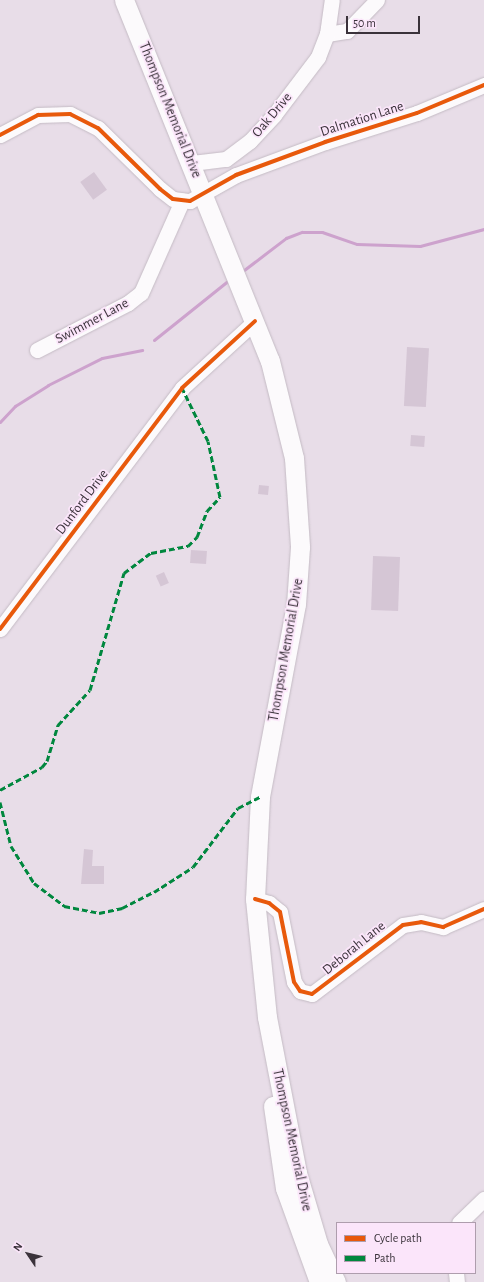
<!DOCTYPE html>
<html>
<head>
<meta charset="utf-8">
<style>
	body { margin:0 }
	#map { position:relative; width:484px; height:1282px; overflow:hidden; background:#e8dde8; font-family:"Alegreya Sans",sans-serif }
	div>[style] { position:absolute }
	.stream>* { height:3px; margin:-1.5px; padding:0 1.5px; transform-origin:1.5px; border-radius:1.5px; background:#cda2cd }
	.building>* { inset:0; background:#d5c6d5; transform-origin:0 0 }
	.roads { filter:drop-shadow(0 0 1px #c4bbc4) drop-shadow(0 0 1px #c4bbc4) }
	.minor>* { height:15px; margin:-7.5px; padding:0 7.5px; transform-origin:7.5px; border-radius:7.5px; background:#fcfafc }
	.major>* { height:19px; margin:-9.5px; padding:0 9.5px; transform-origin:9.5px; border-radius:9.5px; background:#fcfafc }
	.quiet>* { height:3px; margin-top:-1.5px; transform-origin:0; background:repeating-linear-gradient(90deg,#00873e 0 6px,transparent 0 9px) }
	.cycleway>* { height:4px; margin:-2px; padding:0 2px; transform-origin:2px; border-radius:2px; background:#e8590c }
	span { translate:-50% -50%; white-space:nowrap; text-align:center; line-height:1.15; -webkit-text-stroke:3.5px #fbe5fa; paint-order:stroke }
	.street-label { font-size:14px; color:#3a323a }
	.legend { position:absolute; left:336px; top:1222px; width:140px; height:52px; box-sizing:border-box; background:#fbe5fa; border:1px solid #ae9dad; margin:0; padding:5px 7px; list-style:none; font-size:12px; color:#3a323a }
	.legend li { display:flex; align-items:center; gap:8px; height:20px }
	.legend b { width:20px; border:1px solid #ae9dad }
	.north { position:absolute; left:8px; top:1234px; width:40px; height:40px; -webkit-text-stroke:3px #fbe5fa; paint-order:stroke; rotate:305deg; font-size:11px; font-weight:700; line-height:16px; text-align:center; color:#3a323a }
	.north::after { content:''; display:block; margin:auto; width:14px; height:18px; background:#3a323a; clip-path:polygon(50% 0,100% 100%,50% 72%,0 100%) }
	.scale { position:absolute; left:346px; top:16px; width:74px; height:18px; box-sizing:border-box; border:2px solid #3a323a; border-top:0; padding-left:5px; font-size:12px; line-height:14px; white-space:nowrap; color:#3a323a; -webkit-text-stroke:3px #fbe5fa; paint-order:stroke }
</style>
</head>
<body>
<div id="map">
	<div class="stream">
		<div style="left:244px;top:270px;width:53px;rotate:-37.3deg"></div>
		<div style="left:286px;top:238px;width:17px;rotate:-21deg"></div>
		<div style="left:302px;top:232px;width:20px"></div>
		<div style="left:322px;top:232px;width:37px;rotate:19deg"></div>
		<div style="left:357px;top:244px;width:63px;rotate:1.8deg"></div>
		<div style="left:420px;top:246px;width:66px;rotate:-14.9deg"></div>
		<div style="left:154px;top:340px;width:96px;rotate:-38.7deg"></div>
		<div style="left:0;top:422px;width:22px;rotate:-47deg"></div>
		<div style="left:15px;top:406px;width:39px;rotate:-32deg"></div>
		<div style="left:48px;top:385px;width:60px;rotate:-26.6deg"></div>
		<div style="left:102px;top:358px;width:41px;rotate:-11.3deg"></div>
	</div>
	<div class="building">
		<div style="left:94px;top:172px;width:22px;height:17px;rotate:54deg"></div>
		<div style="left:407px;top:347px;width:22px;height:59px;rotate:3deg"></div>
		<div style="left:411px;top:435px;width:14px;height:11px;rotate:4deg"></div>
		<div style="left:259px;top:485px;width:10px;height:9px;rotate:6deg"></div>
		<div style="left:191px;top:550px;width:16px;height:13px;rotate:4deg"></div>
		<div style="left:373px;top:556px;width:27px;height:54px;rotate:2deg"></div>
		<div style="left:164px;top:572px;width:12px;height:9px;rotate:66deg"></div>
		<div style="clip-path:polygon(84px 849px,93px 850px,92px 866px,104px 866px,104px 884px,81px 884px)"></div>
	</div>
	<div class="roads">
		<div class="minor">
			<div style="left:327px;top:34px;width:20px;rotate:-9deg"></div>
			<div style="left:347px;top:31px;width:43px;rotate:-45.9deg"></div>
			<div style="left:0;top:135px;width:43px;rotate:-27.8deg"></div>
			<div style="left:38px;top:115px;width:32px;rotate:-2deg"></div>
			<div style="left:70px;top:114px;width:31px;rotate:27deg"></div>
			<div style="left:98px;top:128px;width:87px;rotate:44.5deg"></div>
			<div style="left:160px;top:189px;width:16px;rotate:38deg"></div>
			<div style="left:173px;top:199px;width:17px;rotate:7deg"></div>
			<div style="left:190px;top:201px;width:53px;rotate:-29.5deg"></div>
			<div style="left:236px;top:175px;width:95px;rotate:-20.3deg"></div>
			<div style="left:325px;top:142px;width:96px;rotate:-17.5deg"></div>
			<div style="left:417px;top:113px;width:73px;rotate:-22.7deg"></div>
			<div style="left:192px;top:163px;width:34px;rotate:-7deg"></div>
			<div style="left:226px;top:159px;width:30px;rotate:-37deg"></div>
			<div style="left:250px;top:141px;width:35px;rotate:-47deg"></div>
			<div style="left:274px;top:115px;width:73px;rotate:-52.8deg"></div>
			<div style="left:318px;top:57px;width:25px;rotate:-69deg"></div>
			<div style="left:327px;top:34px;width:34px;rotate:-82deg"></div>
			<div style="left:37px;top:350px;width:102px;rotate:-27.3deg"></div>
			<div style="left:128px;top:303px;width:16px;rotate:-38deg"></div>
			<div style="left:141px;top:293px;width:101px;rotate:-66deg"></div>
			<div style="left:0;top:629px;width:302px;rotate:-52.9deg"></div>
			<div style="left:182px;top:388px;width:99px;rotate:-42.5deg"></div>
			<div style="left:255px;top:899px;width:15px;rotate:16deg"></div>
			<div style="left:269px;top:903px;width:14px;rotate:39deg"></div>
			<div style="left:280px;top:912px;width:71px;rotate:78.7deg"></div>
			<div style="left:294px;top:982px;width:11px;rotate:56deg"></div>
			<div style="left:300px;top:991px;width:12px;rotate:14deg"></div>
			<div style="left:312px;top:994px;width:114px;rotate:-37.2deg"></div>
			<div style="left:403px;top:925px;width:18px;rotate:-9deg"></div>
			<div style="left:421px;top:922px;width:23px;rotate:13deg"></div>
			<div style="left:443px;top:927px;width:45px;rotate:-23.7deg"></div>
			<div style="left:459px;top:1223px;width:35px;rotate:-44deg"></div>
			<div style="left:456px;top:1273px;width:9px;rotate:84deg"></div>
		</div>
		<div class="major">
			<div style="left:124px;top:0;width:389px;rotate:68deg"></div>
			<div style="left:270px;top:361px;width:100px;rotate:76.1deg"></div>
			<div style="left:294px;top:458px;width:89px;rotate:86.1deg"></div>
			<div style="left:300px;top:547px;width:57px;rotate:94deg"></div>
			<div style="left:296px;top:604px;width:196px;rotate:100.6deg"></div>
			<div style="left:260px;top:797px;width:102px;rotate:92.8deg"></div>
			<div style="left:255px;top:899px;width:119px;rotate:84.2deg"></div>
			<div style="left:267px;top:1017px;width:159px;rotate:79.1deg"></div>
			<div style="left:297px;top:1173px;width:74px;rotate:73.5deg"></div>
			<div style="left:318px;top:1244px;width:42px;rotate:64.7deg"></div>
			<div style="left:273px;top:1106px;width:83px;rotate:81.7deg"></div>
			<div style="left:285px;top:1188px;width:100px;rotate:70.1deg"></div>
		</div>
	</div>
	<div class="quiet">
		<div style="left:0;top:790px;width:48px;rotate:-28.7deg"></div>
		<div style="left:42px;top:767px;width:8px;rotate:-50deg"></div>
		<div style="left:47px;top:761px;width:38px;rotate:-73deg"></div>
		<div style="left:58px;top:725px;width:47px;rotate:-47.6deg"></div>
		<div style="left:90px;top:690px;width:122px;rotate:-73.8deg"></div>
		<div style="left:124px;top:573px;width:34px;rotate:-37deg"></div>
		<div style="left:151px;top:553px;width:38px;rotate:-11deg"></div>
		<div style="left:188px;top:546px;width:13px;rotate:-45deg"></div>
		<div style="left:197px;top:537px;width:28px;rotate:-69deg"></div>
		<div style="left:207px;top:511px;width:19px;rotate:-47deg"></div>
		<div style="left:220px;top:497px;width:57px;rotate:-102.1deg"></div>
		<div style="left:208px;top:441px;width:59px;rotate:-116.1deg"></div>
		<div style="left:0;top:802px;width:45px;rotate:76deg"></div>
		<div style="left:11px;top:846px;width:44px;rotate:58.1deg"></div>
		<div style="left:34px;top:883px;width:38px;rotate:37deg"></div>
		<div style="left:64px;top:906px;width:36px;rotate:11deg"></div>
		<div style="left:99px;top:913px;width:24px;rotate:-12deg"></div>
		<div style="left:122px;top:908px;width:36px;rotate:-27deg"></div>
		<div style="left:154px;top:892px;width:46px;rotate:-32.7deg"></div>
		<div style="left:193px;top:867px;width:74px;rotate:-52.7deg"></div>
		<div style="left:238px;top:808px;width:25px;rotate:-27deg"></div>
	</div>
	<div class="cycleway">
		<div style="left:0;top:135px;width:43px;rotate:-27.8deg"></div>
		<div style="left:38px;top:115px;width:32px;rotate:-2deg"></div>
		<div style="left:70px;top:114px;width:31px;rotate:27deg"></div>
		<div style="left:98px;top:128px;width:87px;rotate:44.5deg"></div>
		<div style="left:160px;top:189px;width:16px;rotate:38deg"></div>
		<div style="left:173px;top:199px;width:17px;rotate:7deg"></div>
		<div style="left:190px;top:201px;width:53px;rotate:-29.5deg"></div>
		<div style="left:236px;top:175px;width:95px;rotate:-20.3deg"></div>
		<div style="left:325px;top:142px;width:96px;rotate:-17.5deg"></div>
		<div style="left:417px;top:113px;width:73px;rotate:-22.7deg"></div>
		<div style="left:0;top:629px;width:302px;rotate:-52.9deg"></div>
		<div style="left:182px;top:388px;width:99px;rotate:-42.5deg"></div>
		<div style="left:255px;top:899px;width:15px;rotate:16deg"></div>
		<div style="left:269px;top:903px;width:14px;rotate:39deg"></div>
		<div style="left:280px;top:912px;width:71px;rotate:78.7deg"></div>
		<div style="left:294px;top:982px;width:11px;rotate:56deg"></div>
		<div style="left:300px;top:991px;width:12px;rotate:14deg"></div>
		<div style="left:312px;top:994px;width:114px;rotate:-37.2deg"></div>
		<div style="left:403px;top:925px;width:18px;rotate:-9deg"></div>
		<div style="left:421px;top:922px;width:23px;rotate:13deg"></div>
		<div style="left:443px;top:927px;width:45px;rotate:-23.7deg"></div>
	</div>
	<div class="street-label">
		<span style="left:170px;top:110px;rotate:68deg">Thompson Memorial Drive</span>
		<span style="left:272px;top:115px;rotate:-50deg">Oak Drive</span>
		<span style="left:362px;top:119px;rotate:-18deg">Dalmation Lane</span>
		<span style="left:92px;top:321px;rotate:-28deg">Swimmer Lane</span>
		<span style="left:82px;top:502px;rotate:-53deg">Dunford Drive</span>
		<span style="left:286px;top:650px;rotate:-80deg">Thompson Memorial Drive</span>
		<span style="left:354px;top:948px;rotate:-39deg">Deborah Lane</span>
		<span style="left:292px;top:1140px;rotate:78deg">Thompson Memorial Drive</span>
	</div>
	<ul class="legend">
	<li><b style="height:5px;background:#e8590c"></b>Cycle path</li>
	<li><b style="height:5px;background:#00873e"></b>Path</li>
	</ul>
	<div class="north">N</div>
	<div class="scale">50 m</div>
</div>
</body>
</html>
